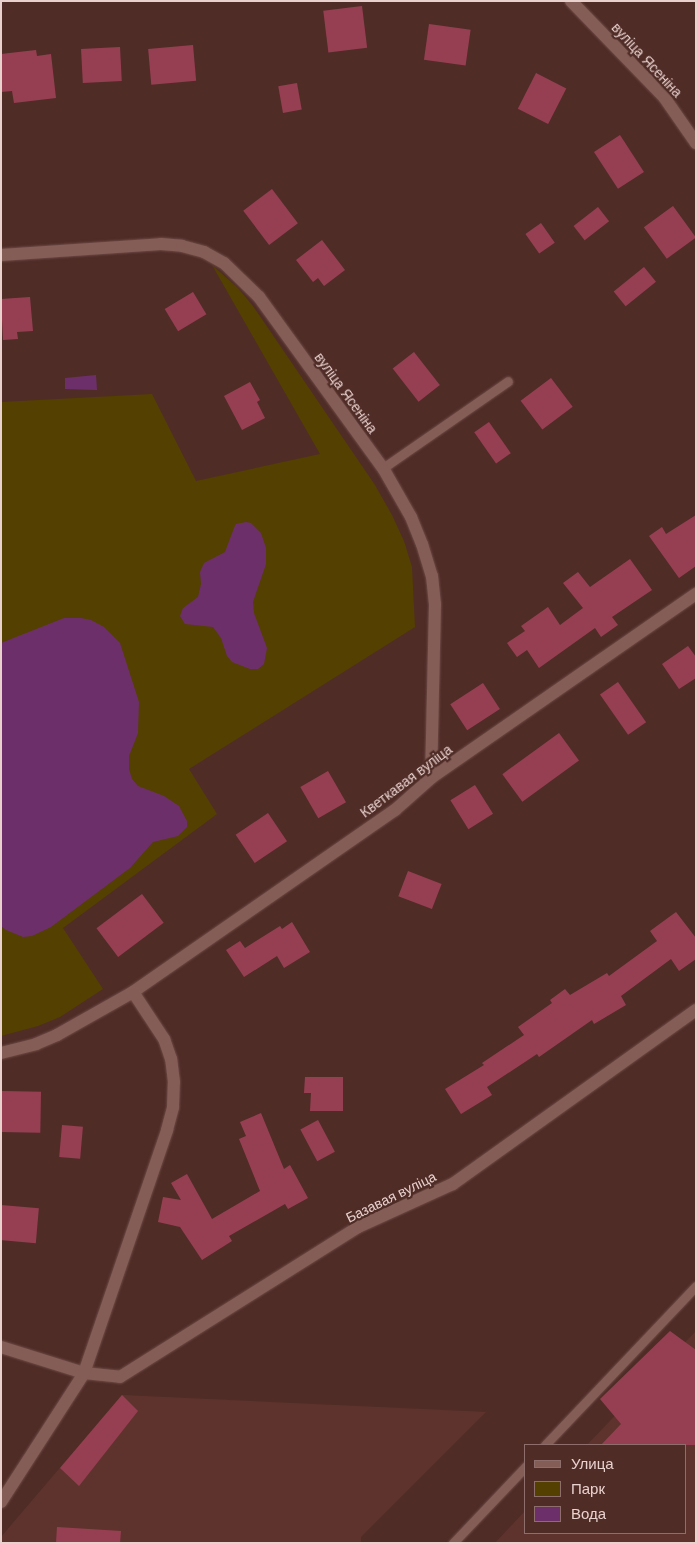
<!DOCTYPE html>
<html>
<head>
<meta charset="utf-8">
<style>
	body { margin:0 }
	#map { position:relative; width:697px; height:1544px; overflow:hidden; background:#502c27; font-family:"DM Sans",sans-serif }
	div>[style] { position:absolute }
	.built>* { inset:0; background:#5f332d }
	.green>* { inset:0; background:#544000 }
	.water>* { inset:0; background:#6d2f6a }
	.building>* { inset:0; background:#973f52; transform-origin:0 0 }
	.roads { filter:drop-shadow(0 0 1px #6c4a45) drop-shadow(0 0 1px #6c4a45) }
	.lane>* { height:9px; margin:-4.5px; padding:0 4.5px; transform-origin:4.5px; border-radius:4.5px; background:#855d57 }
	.street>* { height:12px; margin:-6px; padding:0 6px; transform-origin:6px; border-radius:6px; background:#855d57 }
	span { translate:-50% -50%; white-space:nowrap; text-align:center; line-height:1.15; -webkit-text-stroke:4.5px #502c27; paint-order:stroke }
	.street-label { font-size:14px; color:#e9d2ce }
	.frame { position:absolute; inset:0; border:2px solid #e9d2ce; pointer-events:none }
	.legend { position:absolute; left:524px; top:1444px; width:162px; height:90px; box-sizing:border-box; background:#502c27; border:1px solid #8d6e6a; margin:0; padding:6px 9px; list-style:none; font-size:15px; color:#e9d2ce }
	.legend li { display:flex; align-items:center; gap:10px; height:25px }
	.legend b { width:25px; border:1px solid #8d6e6a }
</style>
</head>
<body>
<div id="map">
	<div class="built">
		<div style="clip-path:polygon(696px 1331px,696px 1543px,495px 1543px,526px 1510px,526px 1533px,686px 1533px,686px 1445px,587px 1445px)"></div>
		<div style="clip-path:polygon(122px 1395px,486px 1412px,361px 1537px,361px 1543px,1px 1543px,1px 1537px)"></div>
	</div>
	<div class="green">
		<div style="clip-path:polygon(212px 265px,238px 288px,253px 306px,375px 485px,392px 515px,404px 541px,412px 567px,415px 627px,189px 769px,217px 814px,63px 928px,103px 989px,60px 1017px,38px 1026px,1px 1036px,1px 402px,152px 394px,196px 481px,320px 454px)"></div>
	</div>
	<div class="water">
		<div style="clip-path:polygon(96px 375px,97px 390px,65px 389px,65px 378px)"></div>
		<div style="clip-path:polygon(246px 522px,251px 523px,261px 533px,266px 548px,266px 564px,253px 602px,254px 613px,267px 648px,264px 664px,258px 669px,250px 669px,232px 662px,227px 656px,221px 638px,213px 627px,185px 624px,180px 616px,183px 608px,198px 597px,201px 584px,200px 572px,204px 563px,225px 552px,234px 528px,236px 524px)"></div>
		<div style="clip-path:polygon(64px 618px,81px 618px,91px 620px,104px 627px,120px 643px,139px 702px,138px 733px,129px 756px,129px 769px,132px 779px,138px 786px,164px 796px,179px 806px,187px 821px,187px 827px,178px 836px,153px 842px,130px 868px,51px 927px,32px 936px,23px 937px,6px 930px,1px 926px,1px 643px)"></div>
	</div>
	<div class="building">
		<div style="left:362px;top:6px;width:42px;height:39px;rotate:83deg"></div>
		<div style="left:429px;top:24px;width:42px;height:36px;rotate:8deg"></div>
		<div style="left:193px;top:45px;width:36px;height:45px;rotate:85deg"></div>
		<div style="left:120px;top:47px;width:34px;height:39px;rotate:87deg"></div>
		<div style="clip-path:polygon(36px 50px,37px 56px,51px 54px,56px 98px,14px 103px,12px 91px,1px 92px,1px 54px)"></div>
		<div style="left:536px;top:73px;width:34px;height:40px;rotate:27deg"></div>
		<div style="left:297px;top:83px;width:27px;height:19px;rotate:80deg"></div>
		<div style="left:620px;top:135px;width:44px;height:31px;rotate:57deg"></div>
		<div style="left:272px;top:189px;width:43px;height:36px;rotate:53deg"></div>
		<div style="left:673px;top:206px;width:39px;height:36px;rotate:54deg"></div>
		<div style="left:598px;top:207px;width:18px;height:31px;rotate:52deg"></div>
		<div style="left:541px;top:223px;width:24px;height:19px;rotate:55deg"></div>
		<div style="clip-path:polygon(322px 240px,345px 270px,324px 286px,318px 278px,313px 282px,296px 260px)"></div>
		<div style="left:644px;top:267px;width:19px;height:39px;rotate:51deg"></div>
		<div style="left:193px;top:292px;width:26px;height:33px;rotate:59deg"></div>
		<div style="clip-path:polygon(30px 297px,33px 331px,17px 332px,18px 339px,3px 340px,1px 299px)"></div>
		<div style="left:414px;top:352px;width:42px;height:27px;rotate:52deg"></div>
		<div style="left:551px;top:378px;width:36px;height:38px;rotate:53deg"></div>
		<div style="clip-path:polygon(250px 382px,260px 400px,257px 402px,265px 418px,242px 430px,224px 396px)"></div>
		<div style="left:489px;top:422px;width:38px;height:18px;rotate:55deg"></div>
		<div style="clip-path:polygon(696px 515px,696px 566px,679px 578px,649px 536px,662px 527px,666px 534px)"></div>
		<div style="clip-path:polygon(630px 559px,652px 590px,612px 617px,618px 625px,601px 637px,595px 628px,539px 668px,527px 650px,517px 657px,507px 643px,525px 631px,521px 626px,548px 607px,560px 625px,583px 608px,563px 583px,578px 572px,590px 587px)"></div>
		<div style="clip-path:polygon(688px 646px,696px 657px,696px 678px,679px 689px,662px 664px)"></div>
		<div style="left:618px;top:682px;width:49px;height:22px;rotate:55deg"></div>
		<div style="left:483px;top:683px;width:31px;height:39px;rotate:57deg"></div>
		<div style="left:559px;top:733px;width:34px;height:70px;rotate:54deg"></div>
		<div style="left:328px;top:771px;width:36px;height:32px;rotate:60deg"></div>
		<div style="left:475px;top:785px;width:34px;height:29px;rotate:58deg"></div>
		<div style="left:268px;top:813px;width:34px;height:39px;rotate:56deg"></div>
		<div style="left:408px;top:871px;width:36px;height:27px;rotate:21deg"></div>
		<div style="left:142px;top:894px;width:36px;height:57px;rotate:53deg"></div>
		<div style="clip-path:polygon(676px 912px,696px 938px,696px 959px,679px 971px,671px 959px,621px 996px,626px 1005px,594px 1024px,592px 1020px,539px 1057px,537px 1054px,487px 1087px,492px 1095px,461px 1114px,445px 1089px,484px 1065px,482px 1063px,524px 1035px,518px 1027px,552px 1003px,550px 1000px,565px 989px,570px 995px,607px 973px,609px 976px,657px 941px,650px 931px)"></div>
		<div style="clip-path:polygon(292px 922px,310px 952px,284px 968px,277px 956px,244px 977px,226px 950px,240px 941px,245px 948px,280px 926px,282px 929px)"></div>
		<div style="clip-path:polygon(305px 1077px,343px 1077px,343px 1111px,310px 1111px,311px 1093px,304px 1093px)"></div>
		<div style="left:1px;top:1091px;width:40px;height:41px;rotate:1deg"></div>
		<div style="clip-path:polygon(261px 1113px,284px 1169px,290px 1165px,308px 1198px,288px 1209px,285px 1204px,229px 1236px,232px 1241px,202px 1260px,180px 1227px,158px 1222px,163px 1197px,181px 1200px,171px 1183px,187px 1174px,212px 1219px,260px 1191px,239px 1139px,246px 1136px,240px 1122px)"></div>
		<div style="left:318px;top:1120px;width:36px;height:20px;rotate:62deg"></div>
		<div style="left:62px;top:1125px;width:21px;height:32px;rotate:5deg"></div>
		<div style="left:1px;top:1205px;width:38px;height:35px;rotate:5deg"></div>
		<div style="clip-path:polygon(670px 1331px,696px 1350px,696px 1445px,601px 1445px,621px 1424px,600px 1399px)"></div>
		<div style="clip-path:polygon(122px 1395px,138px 1411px,79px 1486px,60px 1468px)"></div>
		<div style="clip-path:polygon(57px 1527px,121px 1531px,120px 1543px,56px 1543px)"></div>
	</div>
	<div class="roads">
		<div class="lane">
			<div style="left:383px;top:468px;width:152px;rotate:-34.8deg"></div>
			<div style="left:545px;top:1445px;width:219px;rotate:-46.5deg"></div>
			<div style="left:453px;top:1543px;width:106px;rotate:-46.5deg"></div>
		</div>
		<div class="street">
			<div style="left:571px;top:1px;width:134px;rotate:45.9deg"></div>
			<div style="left:664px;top:97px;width:56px;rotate:55.2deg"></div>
			<div style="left:1px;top:255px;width:160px;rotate:-3.9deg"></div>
			<div style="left:161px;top:244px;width:21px;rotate:5deg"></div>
			<div style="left:182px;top:246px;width:23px;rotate:15deg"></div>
			<div style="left:204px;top:252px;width:23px;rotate:29deg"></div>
			<div style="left:224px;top:263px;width:49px;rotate:44.2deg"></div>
			<div style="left:259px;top:297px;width:211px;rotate:54.1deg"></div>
			<div style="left:383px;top:468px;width:56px;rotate:60.3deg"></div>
			<div style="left:411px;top:517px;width:29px;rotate:68deg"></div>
			<div style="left:422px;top:544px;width:34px;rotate:73deg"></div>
			<div style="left:432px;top:576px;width:28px;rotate:84deg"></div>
			<div style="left:435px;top:604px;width:174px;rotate:91.3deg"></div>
			<div style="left:1px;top:1053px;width:36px;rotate:-14deg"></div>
			<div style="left:36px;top:1044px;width:23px;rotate:-23deg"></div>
			<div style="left:57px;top:1035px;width:87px;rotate:-29.5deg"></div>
			<div style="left:133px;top:992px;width:319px;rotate:-34.8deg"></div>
			<div style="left:395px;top:810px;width:48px;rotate:-41.6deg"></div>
			<div style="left:431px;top:778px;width:323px;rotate:-34.8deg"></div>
			<div style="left:1px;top:1347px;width:87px;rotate:17.4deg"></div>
			<div style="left:84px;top:1373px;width:36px;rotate:6deg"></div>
			<div style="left:120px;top:1377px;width:281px;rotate:-32.2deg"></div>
			<div style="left:358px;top:1227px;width:104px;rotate:-24.4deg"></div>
			<div style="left:453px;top:1184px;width:299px;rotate:-35.6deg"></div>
			<div style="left:1px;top:1502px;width:153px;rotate:-57.2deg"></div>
			<div style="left:84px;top:1373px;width:257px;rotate:-71.1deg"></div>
			<div style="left:167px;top:1130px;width:24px;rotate:-75deg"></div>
			<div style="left:173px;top:1107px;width:25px;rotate:-88deg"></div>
			<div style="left:174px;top:1082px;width:23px;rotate:-97deg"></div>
			<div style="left:171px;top:1059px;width:21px;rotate:-109deg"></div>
			<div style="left:164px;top:1039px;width:56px;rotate:-123.4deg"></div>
		</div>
	</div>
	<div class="street-label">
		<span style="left:647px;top:60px;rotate:47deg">вуліца Ясеніна</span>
		<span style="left:346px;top:393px;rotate:54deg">вуліца Ясеніна</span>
		<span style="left:406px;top:781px;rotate:-37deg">Кветкавая вуліца</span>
		<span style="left:391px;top:1197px;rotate:-26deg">Базавая вуліца</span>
	</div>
	<div class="frame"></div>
	<ul class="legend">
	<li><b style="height:6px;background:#855d57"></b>Улица</li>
	<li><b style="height:14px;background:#544000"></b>Парк</li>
	<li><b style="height:14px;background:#6d2f6a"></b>Вода</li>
	</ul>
</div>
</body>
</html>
